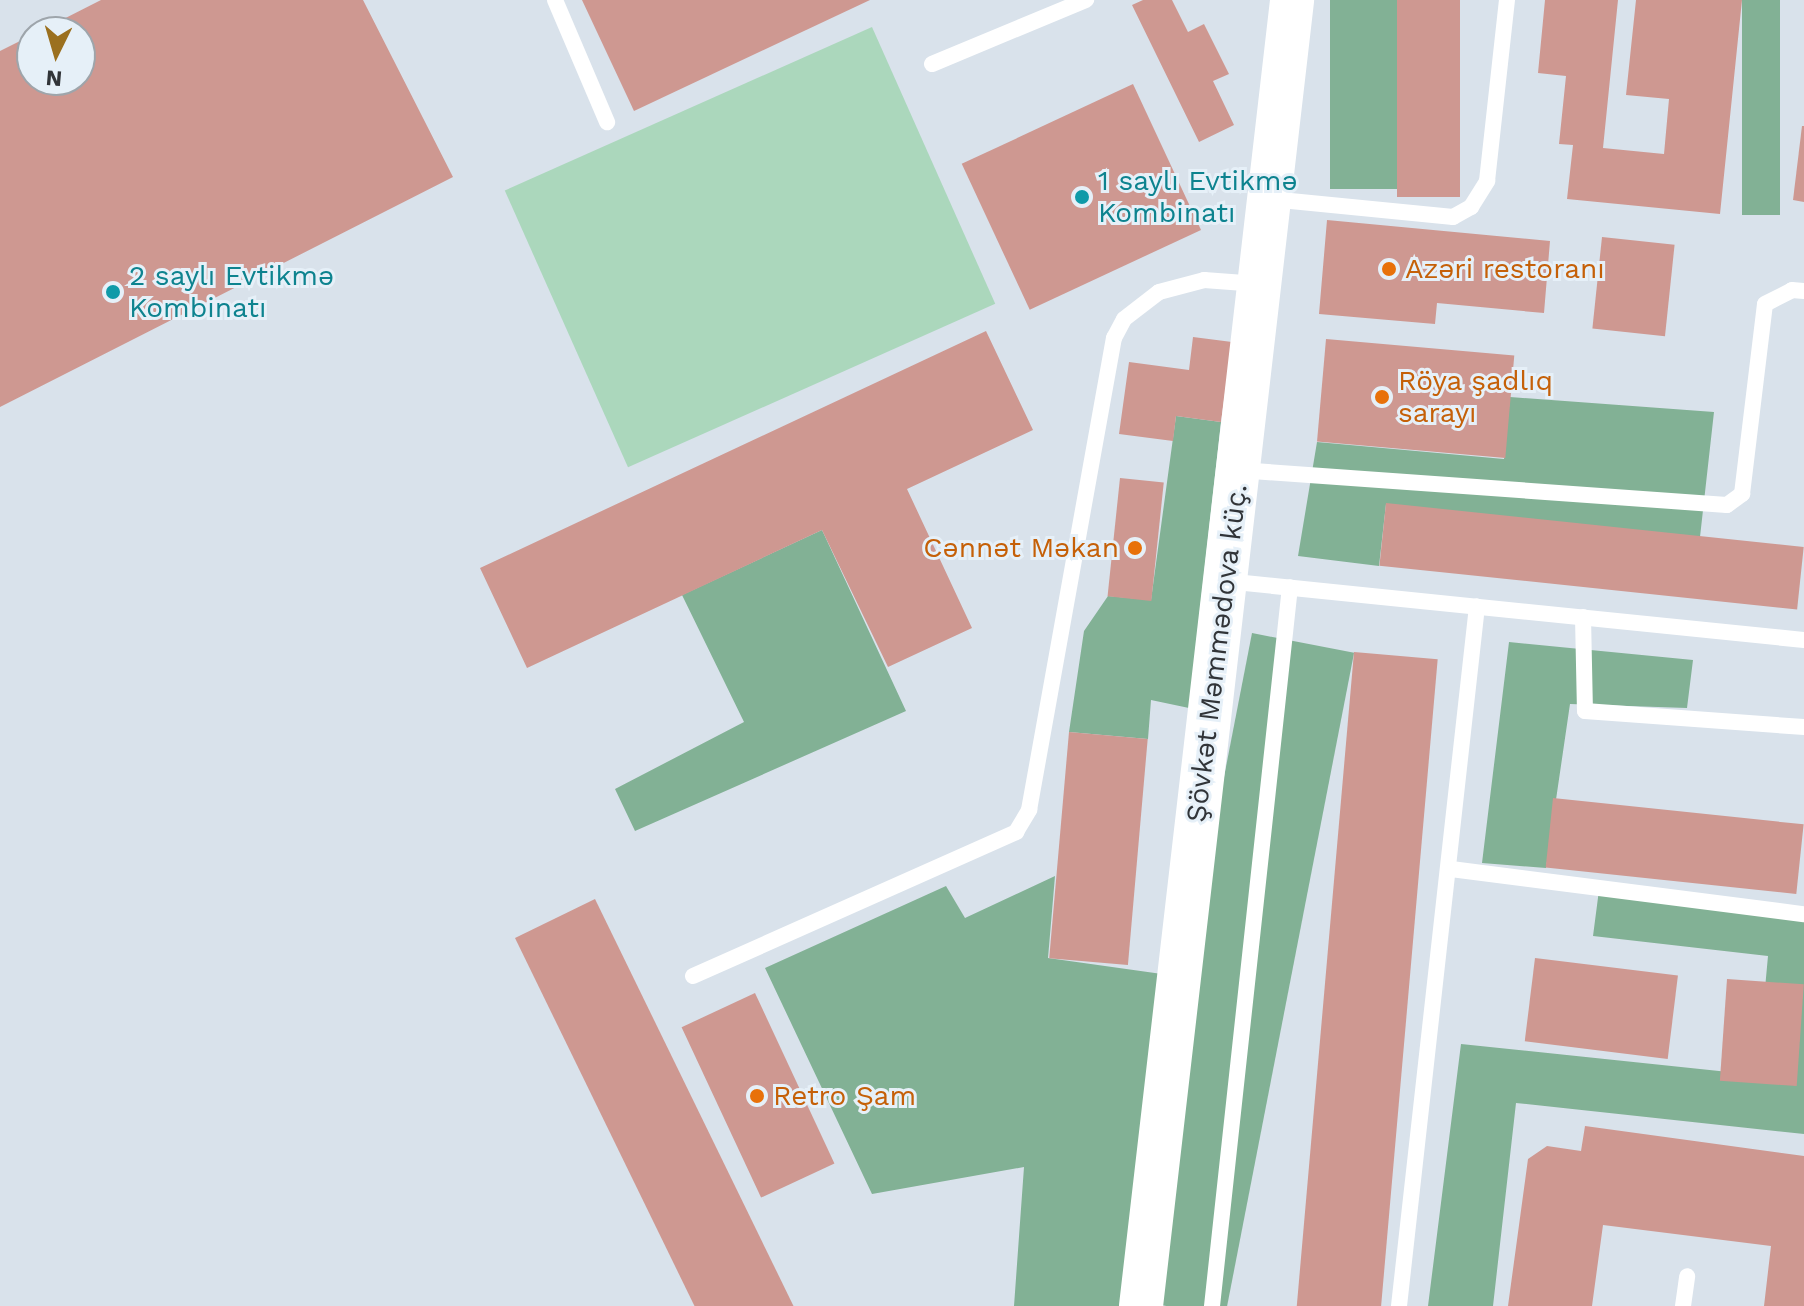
<!DOCTYPE html>
<html>
<head>
<meta charset="utf-8">
<style>
	body { margin:0 }
	#map { position:relative; width:1804px; height:1306px; overflow:hidden; background:#d9e2eb; font-family:"Work Sans",sans-serif }
	div>[style] { position:absolute }
	.green>* { inset:0; background:#abd7bc; transform-origin:0 0 }
	.forest>* { inset:0; background:#82b195; transform-origin:0 0 }
	.building>* { inset:0; background:#ce9891; transform-origin:0 0 }
	.service>* { height:16px; margin:-8px; padding:0 8px; transform-origin:8px; border-radius:8px; background:#fff }
	.secondary>* { height:44px; margin:-22px; padding:0 22px; transform-origin:22px; border-radius:22px; background:#fff }
	.dots>* { width:22px; height:22px; translate:-50% -50%; box-sizing:border-box; border:4px solid #e6f0f8; border-radius:50% }
	span { translate:-50% -50%; white-space:nowrap; text-align:center; line-height:1.15; -webkit-text-stroke:6px #e6f0f8; paint-order:stroke }
	.culture-label { font-size:28px; color:#0d838f }
	.left { translate:0 -50%; text-align:left }
	.food-label { font-size:28px; color:#c56008 }
	.right { translate:-100% -50%; text-align:right }
	.street-label { font-size:28px; color:#313438 }
	.north { position:absolute; left:16px; top:16px; width:80px; height:80px; box-sizing:border-box; background:#e6f0f8; border:2px solid #9ea5ab; border-radius:50%; rotate:185deg; font-size:22px; font-weight:700; line-height:32px; text-align:center; color:#313438 }
	.north::after { content:''; display:block; margin:auto; width:28px; height:36px; background:#9b701f; clip-path:polygon(50% 0,100% 100%,50% 72%,0 100%) }
</style>
</head>
<body>
<div id="map">
	<div class="green">
		<div style="left:872px;top:27px;width:303px;height:402px;rotate:66deg"></div>
	</div>
	<div class="forest">
		<div style="left:1330px;top:0;width:67px;height:189px"></div>
		<div style="left:1742px;top:0;width:38px;height:215px"></div>
		<div style="clip-path:polygon(1510px 397px,1714px 412px,1700px 537px,1386px 504px,1379px 566px,1298px 556px,1317px 442px,1504px 459px)"></div>
		<div style="clip-path:polygon(1176px 416px,1221px 422px,1189px 708px,1151px 700px,1148px 739px,1069px 732px,1084px 631px,1108px 596px,1151px 600px)"></div>
		<div style="clip-path:polygon(822px 530px,906px 711px,635px 831px,615px 789px,744px 722px,682px 595px)"></div>
		<div style="left:1252px;top:633px;width:104px;height:677px;rotate:11deg"></div>
		<div style="clip-path:polygon(1509px 642px,1693px 660px,1687px 708px,1570px 704px,1546px 868px,1482px 863px)"></div>
		<div style="clip-path:polygon(1055px 876px,1048px 958px,1169px 975px,1129px 1306px,1014px 1306px,1024px 1167px,872px 1194px,765px 968px,946px 886px,965px 918px)"></div>
		<div style="clip-path:polygon(1599px 890px,1804px 914px,1804px 1134px,1516px 1103px,1493px 1306px,1428px 1306px,1461px 1044px,1757px 1075px,1768px 956px,1593px 936px)"></div>
	</div>
	<div class="building">
		<div style="clip-path:polygon(101px 0,363px 0,453px 177px,0 407px,0 51px,32px 35px,32px 80px,80px 80px,80px 32px,38px 32px)"></div>
		<div style="clip-path:polygon(582px 0,870px 0,634px 111px)"></div>
		<div style="clip-path:polygon(1143px 0,1172px 0,1188px 32px,1204px 24px,1229px 74px,1213px 81px,1234px 125px,1199px 142px,1132px 5px)"></div>
		<div style="left:1397px;top:0;width:63px;height:197px"></div>
		<div style="clip-path:polygon(1545px 0,1618px 0,1603px 148px,1664px 154px,1669px 99px,1626px 95px,1636px 0,1742px 0,1720px 214px,1567px 199px,1573px 145px,1559px 144px,1566px 76px,1538px 73px)"></div>
		<div style="left:1133px;top:84px;width:161px;height:189px;rotate:65deg"></div>
		<div style="clip-path:polygon(1802px 126px,1804px 126px,1804px 202px,1793px 200px)"></div>
		<div style="clip-path:polygon(1327px 220px,1550px 241px,1544px 313px,1437px 303px,1435px 324px,1319px 314px)"></div>
		<div style="left:1602px;top:237px;width:73px;height:92px;rotate:6deg"></div>
		<div style="clip-path:polygon(986px 331px,1033px 430px,907px 489px,972px 628px,888px 667px,822px 530px,527px 668px,480px 568px)"></div>
		<div style="clip-path:polygon(1193px 337px,1232px 342px,1221px 422px,1176px 416px,1173px 441px,1119px 434px,1129px 362px,1189px 370px)"></div>
		<div style="left:1326px;top:339px;width:189px;height:103px;rotate:5deg"></div>
		<div style="left:1120px;top:478px;width:44px;height:119px;rotate:6deg"></div>
		<div style="left:1386px;top:503px;width:420px;height:63px;rotate:6deg"></div>
		<div style="left:1354px;top:652px;width:84px;height:657px;rotate:5deg"></div>
		<div style="left:1069px;top:732px;width:79px;height:227px;rotate:5deg"></div>
		<div style="left:1553px;top:798px;width:252px;height:70px;rotate:6deg"></div>
		<div style="left:595px;top:899px;width:453px;height:89px;rotate:64deg"></div>
		<div style="left:1535px;top:958px;width:144px;height:84px;rotate:7deg"></div>
		<div style="left:1727px;top:979px;width:77px;height:102px;rotate:4deg"></div>
		<div style="left:755px;top:993px;width:188px;height:81px;rotate:65deg"></div>
		<div style="clip-path:polygon(1585px 1126px,1804px 1156px,1804px 1306px,1764px 1306px,1771px 1246px,1603px 1225px,1592px 1306px,1508px 1306px,1528px 1159px,1547px 1146px,1581px 1151px)"></div>
	</div>
	<div class="service">
		<div style="left:555px;top:0;width:133px;rotate:66.9deg"></div>
		<div style="left:932px;top:64px;width:167px;rotate:-22.6deg"></div>
		<div style="left:1270px;top:199px;width:184px;rotate:5.6deg"></div>
		<div style="left:1453px;top:217px;width:21px;rotate:-29deg"></div>
		<div style="left:1471px;top:207px;width:31px;rotate:-58deg"></div>
		<div style="left:1487px;top:181px;width:182px;rotate:-83.7deg"></div>
		<div style="left:1239px;top:470px;width:489px;rotate:4.1deg"></div>
		<div style="left:1727px;top:505px;width:19px;rotate:-36deg"></div>
		<div style="left:1742px;top:494px;width:191px;rotate:-83.1deg"></div>
		<div style="left:1765px;top:304px;width:30px;rotate:-27deg"></div>
		<div style="left:1792px;top:290px;width:12px;rotate:5deg"></div>
		<div style="left:1225px;top:581px;width:582px;rotate:5.82deg"></div>
		<div style="left:1583px;top:617px;width:94px;rotate:88.8deg"></div>
		<div style="left:1585px;top:711px;width:220px;rotate:4.2deg"></div>
		<div style="left:1451px;top:869px;width:356px;rotate:7.3deg"></div>
		<div style="left:693px;top:976px;width:354px;rotate:-24deg"></div>
		<div style="left:1016px;top:832px;width:26px;rotate:-59deg"></div>
		<div style="left:1029px;top:810px;width:480px;rotate:-79.8deg"></div>
		<div style="left:1114px;top:338px;width:21px;rotate:-62deg"></div>
		<div style="left:1124px;top:319px;width:44px;rotate:-37.6deg"></div>
		<div style="left:1159px;top:292px;width:47px;rotate:-14.9deg"></div>
		<div style="left:1204px;top:280px;width:54px;rotate:4.2deg"></div>
		<div style="left:1212px;top:1306px;width:723px;rotate:-83.81deg"></div>
		<div style="left:1399px;top:1306px;width:704px;rotate:-83.64deg"></div>
		<div style="left:1683px;top:1306px;width:30px;rotate:-82deg"></div>
	</div>
	<div class="secondary">
		<div style="left:1141px;top:1306px;width:1315px;rotate:-83.4deg"></div>
	</div>
	<div class="dots">
		<div style="left:1082px;top:197px;background:#0f9aa8"></div>
		<div style="left:1389px;top:269px;background:#e8710a"></div>
		<div style="left:113px;top:292px;background:#0f9aa8"></div>
		<div style="left:1382px;top:397px;background:#e8710a"></div>
		<div style="left:1135px;top:548px;background:#e8710a"></div>
		<div style="left:757px;top:1096px;background:#e8710a"></div>
	</div>
	<div class="culture-label">
		<span class="left" style="left:1098px;top:197px">1 saylı Evtikmə<br>Kombinatı</span>
		<span class="left" style="left:129px;top:292px">2 saylı Evtikmə<br>Kombinatı</span>
	</div>
	<div class="food-label">
		<span class="left" style="left:1405px;top:269px">Azəri restoranı</span>
		<span class="left" style="left:1398px;top:397px">Röya şadlıq<br>sarayı</span>
		<span class="right" style="left:1119px;top:548px">Cənnət Məkan</span>
		<span class="left" style="left:773px;top:1096px">Retro Şam</span>
	</div>
	<div class="street-label">
		<span style="left:1217px;top:653px;rotate:-83deg">Şövkət Məmmədova küç.</span>
	</div>
	<div class="north">N</div>
</div>
</body>
</html>
